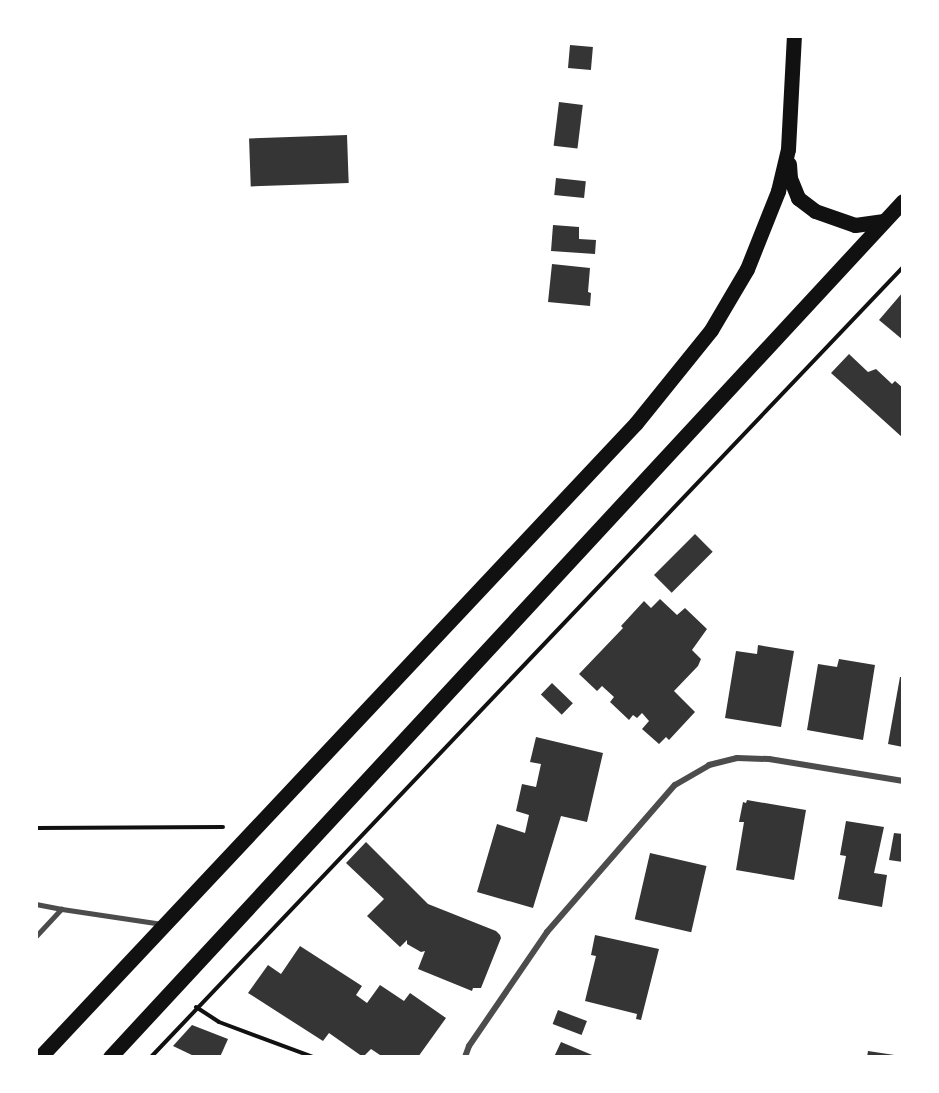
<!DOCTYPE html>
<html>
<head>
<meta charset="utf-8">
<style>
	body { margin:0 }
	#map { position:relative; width:939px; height:1093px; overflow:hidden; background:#fff; font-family:"IBM Plex Sans",sans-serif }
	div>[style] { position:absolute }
	.building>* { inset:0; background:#353535; transform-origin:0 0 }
	.path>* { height:4px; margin:-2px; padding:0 2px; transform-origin:2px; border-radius:2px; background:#111 }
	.service>* { height:4.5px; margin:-2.25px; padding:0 2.25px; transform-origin:2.25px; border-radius:2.25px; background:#4c4c4c }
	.minor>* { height:6px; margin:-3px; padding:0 3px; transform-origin:3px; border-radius:3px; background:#4c4c4c }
	.primary>* { height:15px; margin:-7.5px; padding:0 7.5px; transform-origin:7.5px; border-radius:7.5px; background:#111 }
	span { translate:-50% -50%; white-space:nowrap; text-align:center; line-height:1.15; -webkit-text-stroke:4.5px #fff; paint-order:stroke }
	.frame { position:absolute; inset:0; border:38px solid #fff; pointer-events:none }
</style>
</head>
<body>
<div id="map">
	<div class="building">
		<div style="left:570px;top:45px;width:23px;height:23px;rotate:5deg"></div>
		<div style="left:559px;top:102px;width:24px;height:44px;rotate:7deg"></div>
		<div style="left:347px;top:135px;width:48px;height:98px;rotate:88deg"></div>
		<div style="left:556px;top:178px;width:30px;height:17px;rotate:6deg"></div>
		<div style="clip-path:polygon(553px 225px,579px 227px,579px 239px,596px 240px,595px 254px,551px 251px)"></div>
		<div style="clip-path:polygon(552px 264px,590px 268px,588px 292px,591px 293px,590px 306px,548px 302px)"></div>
		<div style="clip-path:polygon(903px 292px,903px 340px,879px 320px)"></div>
		<div style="clip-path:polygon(849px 354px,868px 372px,876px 369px,892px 384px,895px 381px,903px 388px,903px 438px,831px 373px)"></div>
		<div style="left:695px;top:534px;width:25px;height:58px;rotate:45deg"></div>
		<div style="clip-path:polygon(660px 599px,677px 615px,685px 608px,707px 629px,692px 650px,701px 659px,698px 666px,674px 691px,695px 712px,669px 740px,666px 737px,659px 744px,642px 729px,649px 721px,642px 713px,637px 718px,633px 715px,629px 720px,610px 702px,614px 697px,602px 686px,597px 691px,579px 674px,623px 628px,621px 626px,644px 601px,651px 608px)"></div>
		<div style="clip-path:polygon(758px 645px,794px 651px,781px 727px,725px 718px,736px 651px,757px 654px)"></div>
		<div style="clip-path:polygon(839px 659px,875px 665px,863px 740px,807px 730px,818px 664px,837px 667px)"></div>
		<div style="clip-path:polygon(900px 677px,903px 677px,903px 747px,888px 744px)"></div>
		<div style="left:552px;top:683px;width:29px;height:16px;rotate:44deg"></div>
		<div style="clip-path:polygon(536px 737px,603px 753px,587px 822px,561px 816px,533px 908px,477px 892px,497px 824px,525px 833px,529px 815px,516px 811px,522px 784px,536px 787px,541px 764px,530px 762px)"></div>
		<div style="clip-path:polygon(747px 800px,806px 810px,794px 880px,736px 870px,744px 822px,739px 822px,743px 802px,746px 803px)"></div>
		<div style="clip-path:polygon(846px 821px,884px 827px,874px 873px,887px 875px,882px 907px,838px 899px,846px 856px,840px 855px)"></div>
		<div style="clip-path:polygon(894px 833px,903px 834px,903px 862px,889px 860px)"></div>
		<div style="clip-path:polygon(366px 842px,428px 904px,496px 931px,500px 935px,501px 938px,481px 988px,473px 988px,472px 991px,418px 969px,425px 951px,421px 952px,407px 944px,407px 940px,400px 947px,367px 916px,384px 899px,346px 863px)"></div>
		<div style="left:650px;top:853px;width:58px;height:68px;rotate:13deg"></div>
		<div style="clip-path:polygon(595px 935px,659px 949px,641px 1020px,636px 1019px,637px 1014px,585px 1001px,596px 956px,591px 955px)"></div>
		<div style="clip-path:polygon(300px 946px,362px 986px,356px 995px,367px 1003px,380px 985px,404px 1001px,410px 993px,446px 1018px,418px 1057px,383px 1057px,371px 1049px,363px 1057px,329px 1033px,323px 1041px,248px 993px,268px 965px,281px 974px)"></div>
		<div style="left:558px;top:1010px;width:31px;height:15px;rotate:21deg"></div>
		<div style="clip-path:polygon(192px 1025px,228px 1039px,220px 1057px,196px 1057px,173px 1046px)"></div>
		<div style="clip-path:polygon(561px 1042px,597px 1057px,554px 1057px)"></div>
		<div style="clip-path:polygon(868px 1051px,901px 1056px,901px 1057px,867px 1057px)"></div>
	</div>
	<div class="path">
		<div style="left:36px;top:828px;width:187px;rotate:-0.3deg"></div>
		<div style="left:196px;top:1007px;width:27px;rotate:33deg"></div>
		<div style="left:219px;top:1022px;width:100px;rotate:20.4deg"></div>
		<div style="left:151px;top:1057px;width:1091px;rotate:-46.41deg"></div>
	</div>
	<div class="service">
		<div style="left:36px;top:904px;width:26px;rotate:11deg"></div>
		<div style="left:62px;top:909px;width:38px;rotate:133deg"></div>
		<div style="left:62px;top:909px;width:101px;rotate:8.5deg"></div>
	</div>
	<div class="minor">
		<div style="left:465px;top:1057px;width:12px;rotate:-70deg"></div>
		<div style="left:469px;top:1046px;width:138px;rotate:-55.6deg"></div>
		<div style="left:547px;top:932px;width:195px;rotate:-49deg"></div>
		<div style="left:675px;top:785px;width:39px;rotate:-30deg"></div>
		<div style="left:709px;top:765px;width:29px;rotate:-14deg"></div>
		<div style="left:737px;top:758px;width:32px;rotate:2deg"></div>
		<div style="left:769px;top:759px;width:136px;rotate:9.3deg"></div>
	</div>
	<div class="primary">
		<div style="left:789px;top:164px;width:14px;rotate:86deg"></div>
		<div style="left:790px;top:178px;width:22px;rotate:68deg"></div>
		<div style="left:798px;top:198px;width:21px;rotate:37deg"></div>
		<div style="left:815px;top:211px;width:42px;rotate:19.3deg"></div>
		<div style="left:855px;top:225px;width:29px;rotate:-8deg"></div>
		<div style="left:40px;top:1057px;width:870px;rotate:-46.77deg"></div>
		<div style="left:636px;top:423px;width:119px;rotate:-51.1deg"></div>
		<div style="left:711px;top:330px;width:71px;rotate:-59.5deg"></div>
		<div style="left:747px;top:269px;width:84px;rotate:-68.3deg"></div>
		<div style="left:778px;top:191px;width:43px;rotate:-76.6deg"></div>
		<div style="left:788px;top:149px;width:113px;rotate:-87deg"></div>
		<div style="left:110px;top:1057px;width:1167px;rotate:-47.19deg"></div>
	</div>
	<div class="frame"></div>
</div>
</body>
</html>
